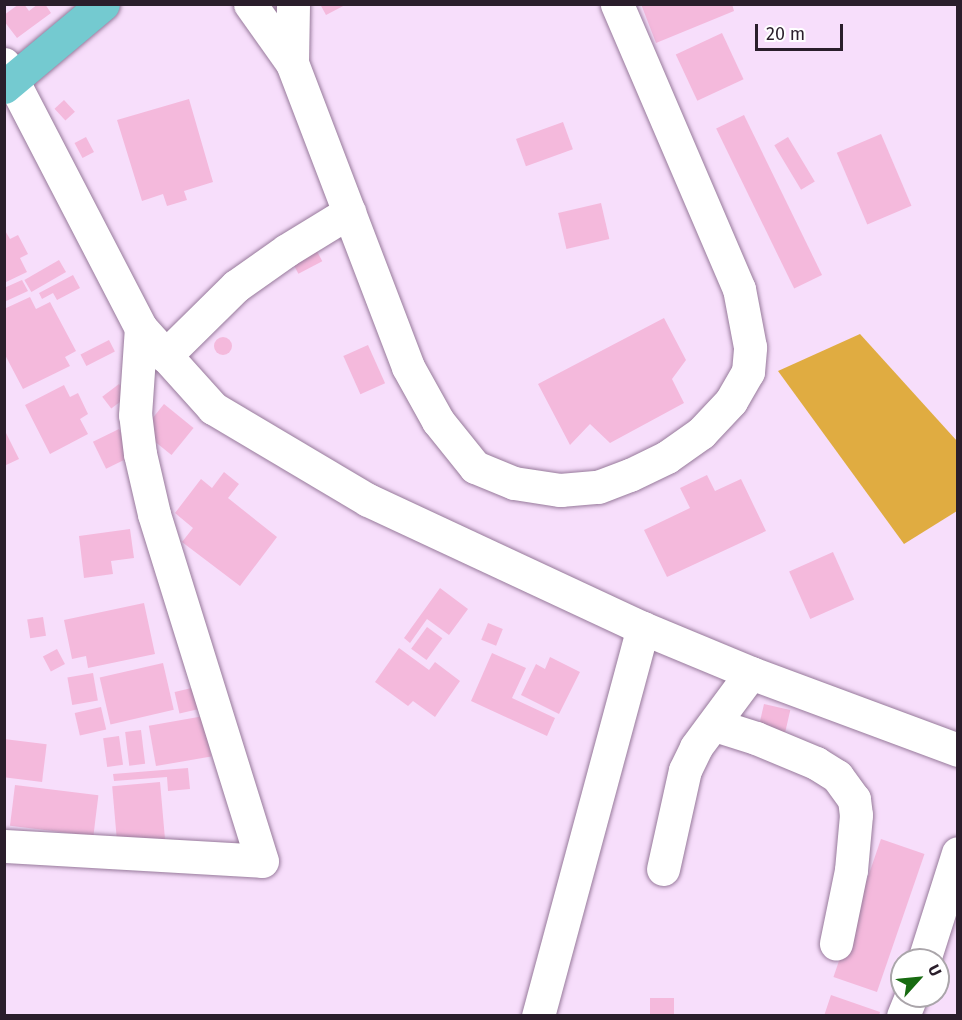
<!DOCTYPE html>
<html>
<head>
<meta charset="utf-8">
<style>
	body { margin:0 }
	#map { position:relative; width:962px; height:1020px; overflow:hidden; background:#f7defb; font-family:"Fira Sans",sans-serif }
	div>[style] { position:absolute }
	.forest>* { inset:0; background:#e0ac41 }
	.building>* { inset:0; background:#f4b9dc; transform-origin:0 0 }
	.round { border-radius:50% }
	.roads { filter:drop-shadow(0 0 2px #977a9b) drop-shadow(0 0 2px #977a9b) }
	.minor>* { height:33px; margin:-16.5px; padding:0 16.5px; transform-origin:16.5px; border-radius:16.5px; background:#fff }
	.major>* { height:33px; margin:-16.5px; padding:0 16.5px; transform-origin:16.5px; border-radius:16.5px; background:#74cad0 }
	span { translate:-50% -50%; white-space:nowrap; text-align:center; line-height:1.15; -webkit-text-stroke:6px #fff; paint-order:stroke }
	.frame { position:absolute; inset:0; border:6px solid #2a1e2b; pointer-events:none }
	.north { position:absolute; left:890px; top:948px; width:60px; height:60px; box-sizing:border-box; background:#fff; border:2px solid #aaa5aa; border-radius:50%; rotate:63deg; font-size:16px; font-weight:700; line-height:24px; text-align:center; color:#2a1e2b }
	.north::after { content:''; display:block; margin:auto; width:21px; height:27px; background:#176b11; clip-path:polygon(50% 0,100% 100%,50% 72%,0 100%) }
	.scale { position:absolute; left:755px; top:24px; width:88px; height:27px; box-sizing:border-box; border:3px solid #2a1e2b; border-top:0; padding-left:8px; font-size:18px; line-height:21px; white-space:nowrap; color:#2a1e2b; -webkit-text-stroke:4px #fff; paint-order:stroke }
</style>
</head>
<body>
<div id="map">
	<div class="forest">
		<div style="clip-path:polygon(860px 334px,957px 441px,957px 511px,904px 544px,778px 371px)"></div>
	</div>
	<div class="building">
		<div style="clip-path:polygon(19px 4px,24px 4px,29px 11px,38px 4px,45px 4px,51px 13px,17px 38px,4px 21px,4px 15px)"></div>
		<div style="clip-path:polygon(320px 4px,347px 4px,326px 15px)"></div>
		<div style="clip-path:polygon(641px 4px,732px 4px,734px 11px,656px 43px)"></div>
		<div style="left:722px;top:33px;width:51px;height:51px;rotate:65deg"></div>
		<div style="clip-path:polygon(189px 99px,213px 182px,184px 191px,187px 200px,167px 206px,163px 194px,142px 201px,117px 120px)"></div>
		<div style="left:64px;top:100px;width:16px;height:13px;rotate:47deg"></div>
		<div style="left:744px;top:115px;width:178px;height:31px;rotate:64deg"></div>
		<div style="left:563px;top:122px;width:29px;height:50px;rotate:70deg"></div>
		<div style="left:881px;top:134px;width:78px;height:48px;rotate:67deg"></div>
		<div style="left:86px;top:137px;width:17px;height:13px;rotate:62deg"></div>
		<div style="left:788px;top:137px;width:52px;height:16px;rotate:59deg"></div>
		<div style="left:601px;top:203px;width:37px;height:44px;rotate:77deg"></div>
		<div style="clip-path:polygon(4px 229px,10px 239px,18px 235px,28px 254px,20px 258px,27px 272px,4px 283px)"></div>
		<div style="left:311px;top:240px;width:24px;height:27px;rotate:62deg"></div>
		<div style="left:59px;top:260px;width:14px;height:40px;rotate:60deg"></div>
		<div style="clip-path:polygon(73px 275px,80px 288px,57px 300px,53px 293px,42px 299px,39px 293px)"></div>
		<div style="clip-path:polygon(22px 280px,28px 291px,4px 302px,4px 288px)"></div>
		<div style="clip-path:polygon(30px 297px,36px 309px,50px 302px,76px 351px,65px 357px,70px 366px,23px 389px,4px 353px,4px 309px)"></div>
		<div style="clip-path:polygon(664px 318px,686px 360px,672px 379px,684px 403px,610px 443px,590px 424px,570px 445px,538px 384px)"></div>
		<div class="round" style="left:214px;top:337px;width:18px;height:18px"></div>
		<div style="left:109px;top:340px;width:13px;height:32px;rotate:63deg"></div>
		<div style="left:368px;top:345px;width:42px;height:27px;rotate:66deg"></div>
		<div style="left:119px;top:384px;width:15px;height:21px;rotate:53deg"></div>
		<div style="clip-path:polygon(64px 385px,70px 397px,78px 393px,88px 414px,80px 419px,88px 434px,50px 454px,25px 405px)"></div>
		<div style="left:164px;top:404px;width:38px;height:35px;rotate:39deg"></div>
		<div style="clip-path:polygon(4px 429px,19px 459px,4px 466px)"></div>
		<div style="left:119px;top:429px;width:30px;height:29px;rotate:64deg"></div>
		<div style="clip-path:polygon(224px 472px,239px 484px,228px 498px,277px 537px,240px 586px,182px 542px,193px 528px,175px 513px,201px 479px,212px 488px)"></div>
		<div style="clip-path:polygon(707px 475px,715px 491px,741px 479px,766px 531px,667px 577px,644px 530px,690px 508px,680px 488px)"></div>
		<div style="clip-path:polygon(130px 529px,134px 558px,111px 561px,113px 574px,84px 578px,79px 536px)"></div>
		<div style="left:833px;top:552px;width:52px;height:48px;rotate:66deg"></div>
		<div style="clip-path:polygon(440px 588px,468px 609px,449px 635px,427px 619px,410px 643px,404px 638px)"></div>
		<div style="clip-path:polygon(144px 603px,155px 654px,88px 668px,86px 656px,72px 659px,64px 620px)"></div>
		<div style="left:43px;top:617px;width:19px;height:16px;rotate:81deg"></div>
		<div style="left:488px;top:623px;width:16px;height:18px;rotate:22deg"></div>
		<div style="left:427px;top:627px;width:19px;height:27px;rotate:36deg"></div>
		<div style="clip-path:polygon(399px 648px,429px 670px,435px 662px,460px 681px,435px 717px,413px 701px,408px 706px,375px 682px)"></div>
		<div style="left:57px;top:649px;width:17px;height:16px;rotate:62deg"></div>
		<div style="clip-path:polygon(492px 653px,526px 668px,512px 698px,555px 718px,547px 736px,471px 701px)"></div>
		<div style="clip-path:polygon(550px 657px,580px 672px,559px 714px,521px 695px,536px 664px,545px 669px)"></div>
		<div style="left:163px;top:663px;width:48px;height:65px;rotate:77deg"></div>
		<div style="left:93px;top:673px;width:28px;height:26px;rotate:80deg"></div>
		<div style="left:196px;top:687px;width:22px;height:22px;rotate:77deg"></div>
		<div style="left:764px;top:704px;width:27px;height:23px;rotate:13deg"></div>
		<div style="left:101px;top:707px;width:23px;height:27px;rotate:77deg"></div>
		<div style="left:204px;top:716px;width:41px;height:56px;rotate:80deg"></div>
		<div style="left:141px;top:730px;width:34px;height:16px;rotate:83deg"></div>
		<div style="left:119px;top:736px;width:29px;height:16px;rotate:82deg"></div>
		<div style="left:4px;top:739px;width:43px;height:38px;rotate:7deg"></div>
		<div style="clip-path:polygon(188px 768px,190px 789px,168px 791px,167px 777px,114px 781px,113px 774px)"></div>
		<div style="left:160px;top:782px;width:59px;height:48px;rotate:85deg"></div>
		<div style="left:15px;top:785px;width:84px;height:41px;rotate:7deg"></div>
		<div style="left:881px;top:839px;width:46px;height:146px;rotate:19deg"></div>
		<div style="clip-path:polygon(831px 995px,880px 1012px,879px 1016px,824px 1016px)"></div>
		<div style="left:650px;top:998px;width:24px;height:18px"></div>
	</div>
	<div class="roads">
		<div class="minor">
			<div style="left:250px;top:4px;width:72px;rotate:54.6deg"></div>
			<div style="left:292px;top:63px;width:325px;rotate:69.1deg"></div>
			<div style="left:408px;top:367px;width:62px;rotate:60.9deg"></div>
			<div style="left:438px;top:421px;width:59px;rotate:51.2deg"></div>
			<div style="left:475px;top:467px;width:42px;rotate:22.3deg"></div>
			<div style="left:514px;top:483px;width:47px;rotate:8.7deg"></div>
			<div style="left:560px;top:490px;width:38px;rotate:-5deg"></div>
			<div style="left:598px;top:487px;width:34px;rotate:-21deg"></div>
			<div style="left:630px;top:475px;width:41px;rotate:-25.9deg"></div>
			<div style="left:667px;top:457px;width:42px;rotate:-35.2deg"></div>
			<div style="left:701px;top:433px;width:44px;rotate:-46.8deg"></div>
			<div style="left:731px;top:401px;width:34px;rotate:-60deg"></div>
			<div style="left:748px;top:372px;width:25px;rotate:-85deg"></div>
			<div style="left:750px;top:347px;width:59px;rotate:-100.7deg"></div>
			<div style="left:739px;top:289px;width:310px;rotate:-113.2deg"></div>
			<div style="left:292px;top:63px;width:59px;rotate:-89deg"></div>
			<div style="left:4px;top:64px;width:297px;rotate:62.6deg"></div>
			<div style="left:141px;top:328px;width:108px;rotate:48deg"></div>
			<div style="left:213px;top:408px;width:180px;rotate:30.7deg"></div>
			<div style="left:368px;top:500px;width:303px;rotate:25deg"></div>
			<div style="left:643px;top:628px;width:117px;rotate:22.6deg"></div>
			<div style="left:751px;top:673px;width:221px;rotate:20.4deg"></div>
			<div style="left:165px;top:356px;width:100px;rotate:-44.6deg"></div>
			<div style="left:236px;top:286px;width:62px;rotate:-35.2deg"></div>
			<div style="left:287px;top:250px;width:73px;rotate:-31.5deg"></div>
			<div style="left:715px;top:725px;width:43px;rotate:17.6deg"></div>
			<div style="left:756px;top:738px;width:65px;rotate:22.6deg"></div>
			<div style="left:816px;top:763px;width:25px;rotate:32deg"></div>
			<div style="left:837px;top:776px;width:29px;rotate:54deg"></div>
			<div style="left:854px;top:799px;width:16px;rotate:83deg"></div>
			<div style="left:856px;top:815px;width:55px;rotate:95.2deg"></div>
			<div style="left:851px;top:870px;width:75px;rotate:101.6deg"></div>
			<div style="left:4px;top:846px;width:258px;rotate:3.3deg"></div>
			<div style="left:262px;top:861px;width:363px;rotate:-107.3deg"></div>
			<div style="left:154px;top:514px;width:62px;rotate:-103.1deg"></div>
			<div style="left:140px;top:454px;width:39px;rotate:-97deg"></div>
			<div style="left:135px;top:415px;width:87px;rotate:-86.1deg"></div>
			<div style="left:663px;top:869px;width:101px;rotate:-77.5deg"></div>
			<div style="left:685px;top:770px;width:25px;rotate:-64deg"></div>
			<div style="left:696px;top:747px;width:92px;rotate:-53.4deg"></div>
			<div style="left:924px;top:960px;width:112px;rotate:-72.4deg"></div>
			<div style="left:538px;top:1016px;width:402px;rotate:-74.9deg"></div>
			<div style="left:903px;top:1016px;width:22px;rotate:-68deg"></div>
		</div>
		<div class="major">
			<div style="left:4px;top:87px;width:129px;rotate:-40deg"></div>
		</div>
	</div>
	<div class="frame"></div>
	<div class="north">U</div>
	<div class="scale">20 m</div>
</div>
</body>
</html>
